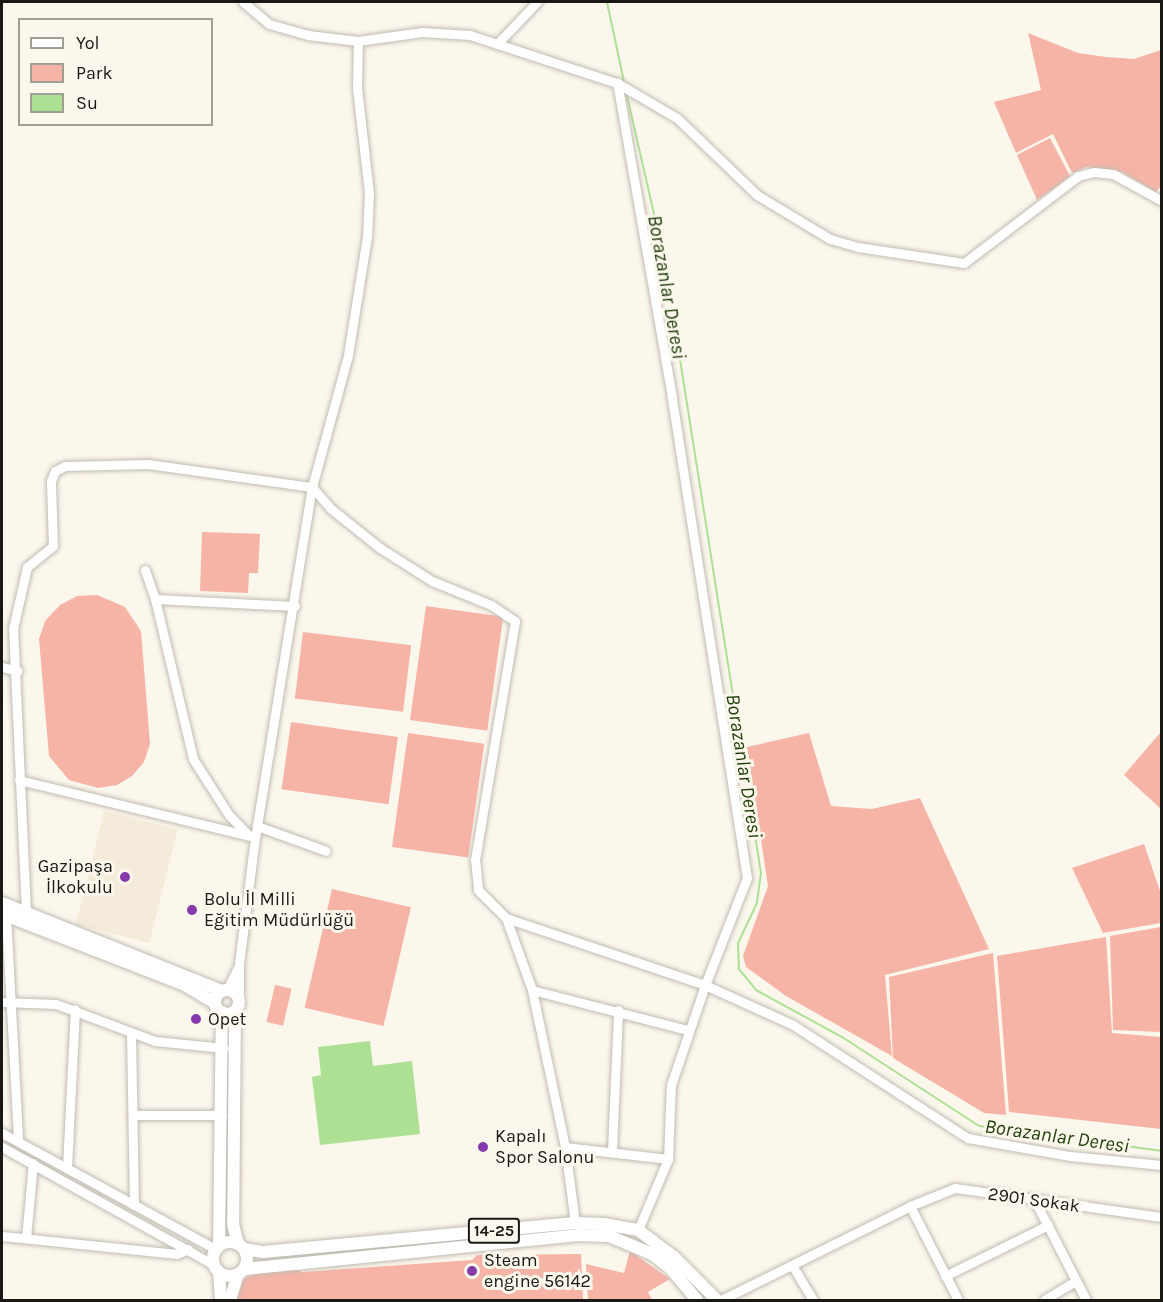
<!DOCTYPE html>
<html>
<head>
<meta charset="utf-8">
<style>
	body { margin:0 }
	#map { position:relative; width:1163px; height:1302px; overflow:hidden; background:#fcf7ed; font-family:Karla,sans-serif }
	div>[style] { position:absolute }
	.built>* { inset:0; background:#f4ebda; transform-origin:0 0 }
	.green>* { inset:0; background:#f6b4a7; transform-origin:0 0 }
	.water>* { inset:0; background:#ace193 }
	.stream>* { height:2px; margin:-1px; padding:0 1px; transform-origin:1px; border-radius:1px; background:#ace193 }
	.roads { filter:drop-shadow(0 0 2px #c1bcb3) drop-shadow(0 0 2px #c1bcb3) }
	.minor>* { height:9px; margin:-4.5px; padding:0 4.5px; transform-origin:4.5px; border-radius:4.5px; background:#fff }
	.major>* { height:12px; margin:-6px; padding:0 6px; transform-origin:6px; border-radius:6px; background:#fff }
	.major>.ring { margin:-6px; padding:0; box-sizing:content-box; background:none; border:12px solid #fff; border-radius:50% }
	.dots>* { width:16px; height:16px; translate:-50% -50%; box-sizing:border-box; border:3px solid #fcf7ed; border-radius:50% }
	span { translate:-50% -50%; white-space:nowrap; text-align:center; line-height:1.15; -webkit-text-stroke:6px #fcf7ed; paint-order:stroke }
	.shield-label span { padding:2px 4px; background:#fcf7ed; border:2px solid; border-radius:4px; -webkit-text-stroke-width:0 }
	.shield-label { font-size:16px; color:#191814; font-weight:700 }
	.poi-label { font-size:18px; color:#191814 }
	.right { translate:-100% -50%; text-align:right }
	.left { translate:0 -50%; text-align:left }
	.street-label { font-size:18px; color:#191814 }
	.water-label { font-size:20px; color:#1d3d07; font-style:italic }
	.frame { position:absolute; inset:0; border:3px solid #191814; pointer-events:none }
	.legend { position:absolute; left:18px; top:18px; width:195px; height:108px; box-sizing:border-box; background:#fcf7ed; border:2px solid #a19e96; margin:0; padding:8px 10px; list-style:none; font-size:18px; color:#191814 }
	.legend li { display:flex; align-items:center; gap:12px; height:30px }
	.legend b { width:30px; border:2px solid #a19e96 }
</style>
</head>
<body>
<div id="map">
	<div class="built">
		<div style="left:104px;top:811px;width:76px;height:117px;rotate:14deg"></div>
	</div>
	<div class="green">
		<div style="clip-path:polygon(1028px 33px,1078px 53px,1106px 57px,1134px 59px,1161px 50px,1161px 186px,1156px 192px,1122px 172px,1087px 167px,1072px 173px,1053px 134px,1016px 153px,994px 102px,1041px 90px)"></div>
		<div style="clip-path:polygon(1050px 138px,1070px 176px,1037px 200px,1017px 155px)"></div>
		<div style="clip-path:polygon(202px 532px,260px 534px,258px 573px,249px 573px,248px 593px,200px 591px)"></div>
		<div style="clip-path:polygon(97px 595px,125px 607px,141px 631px,150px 744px,144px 762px,132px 776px,117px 785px,98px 788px,69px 780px,49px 756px,39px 639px,45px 621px,60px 605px,77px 596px)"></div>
		<div style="left:426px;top:606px;width:78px;height:115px;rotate:8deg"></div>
		<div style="left:303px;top:632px;width:109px;height:67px;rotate:7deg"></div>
		<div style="left:291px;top:722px;width:108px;height:68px;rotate:8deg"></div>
		<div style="clip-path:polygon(1161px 732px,1161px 809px,1124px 775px)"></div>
		<div style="left:408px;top:733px;width:77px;height:115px;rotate:8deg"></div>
		<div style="clip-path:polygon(809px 733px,831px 806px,872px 809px,920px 798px,989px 949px,885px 975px,892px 1056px,786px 996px,746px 967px,743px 956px,768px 886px,747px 747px)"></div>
		<div style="clip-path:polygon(1144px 844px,1161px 894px,1161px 923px,1103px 933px,1072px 868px)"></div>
		<div style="left:332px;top:889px;width:81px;height:122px;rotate:13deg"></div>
		<div style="clip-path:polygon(1161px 927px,1161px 1032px,1113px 1030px,1110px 936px)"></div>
		<div style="clip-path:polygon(1106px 937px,1112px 1033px,1161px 1037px,1161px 1129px,1009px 1112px,997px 956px)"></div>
		<div style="clip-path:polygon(993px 953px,1006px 1115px,984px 1113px,893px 1058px,889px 977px)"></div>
		<div style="left:275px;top:985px;width:17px;height:38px;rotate:13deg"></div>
		<div style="clip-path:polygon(630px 1251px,670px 1279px,648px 1292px,652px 1300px,588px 1300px,586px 1264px,624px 1273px)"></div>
		<div style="clip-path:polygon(581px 1254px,583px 1300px,238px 1300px,237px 1289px,244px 1279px,258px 1272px,294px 1268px,302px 1272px,472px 1260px,477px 1255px)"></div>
	</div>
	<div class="water">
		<div style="clip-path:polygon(370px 1041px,373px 1066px,412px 1061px,420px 1134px,320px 1145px,312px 1077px,321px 1075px,318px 1047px)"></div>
	</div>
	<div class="stream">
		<div style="left:607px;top:2px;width:82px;rotate:78deg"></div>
		<div style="left:627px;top:96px;width:166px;rotate:77.1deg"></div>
		<div style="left:664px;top:258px;width:623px;rotate:81.04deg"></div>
		<div style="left:761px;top:873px;width:30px;rotate:98deg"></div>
		<div style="left:757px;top:903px;width:44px;rotate:115.4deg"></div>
		<div style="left:738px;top:943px;width:26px;rotate:88deg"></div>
		<div style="left:739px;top:969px;width:27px;rotate:51deg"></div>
		<div style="left:756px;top:990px;width:98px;rotate:28.7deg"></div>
		<div style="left:842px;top:1037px;width:163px;rotate:33deg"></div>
		<div style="left:979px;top:1126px;width:185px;rotate:7.8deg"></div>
	</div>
	<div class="roads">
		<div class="minor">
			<div style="left:243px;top:2px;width:34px;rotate:40deg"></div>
			<div style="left:269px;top:24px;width:41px;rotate:15.8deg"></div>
			<div style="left:308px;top:35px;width:50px;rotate:6.8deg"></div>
			<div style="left:358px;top:41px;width:65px;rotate:-8deg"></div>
			<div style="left:422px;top:32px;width:48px;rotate:3.6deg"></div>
			<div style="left:470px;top:35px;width:155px;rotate:18.1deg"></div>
			<div style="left:617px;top:83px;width:69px;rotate:30.3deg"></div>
			<div style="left:677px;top:118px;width:111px;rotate:43.9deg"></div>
			<div style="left:757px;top:195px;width:85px;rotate:31.1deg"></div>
			<div style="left:830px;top:239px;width:29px;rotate:16deg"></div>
			<div style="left:858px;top:247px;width:107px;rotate:8.6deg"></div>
			<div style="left:964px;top:263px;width:143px;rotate:-37.3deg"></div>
			<div style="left:1078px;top:176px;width:16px;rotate:-14deg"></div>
			<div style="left:1094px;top:172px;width:19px;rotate:6deg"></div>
			<div style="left:1113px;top:174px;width:56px;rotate:28.9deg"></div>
			<div style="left:497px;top:44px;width:58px;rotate:-46.4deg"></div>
			<div style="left:145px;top:570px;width:31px;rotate:71deg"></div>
			<div style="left:155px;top:599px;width:140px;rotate:2.9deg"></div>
			<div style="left:155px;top:599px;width:164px;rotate:76.6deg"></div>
			<div style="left:193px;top:759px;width:67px;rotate:57.3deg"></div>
			<div style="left:229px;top:815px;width:29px;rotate:46deg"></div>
			<div style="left:2px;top:667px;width:16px;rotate:14deg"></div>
			<div style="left:19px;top:780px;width:235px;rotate:13.6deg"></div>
			<div style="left:257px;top:826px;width:73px;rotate:19.9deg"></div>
			<div style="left:26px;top:912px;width:283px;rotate:-92.6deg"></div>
			<div style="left:13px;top:629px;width:64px;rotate:-77.3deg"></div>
			<div style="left:27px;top:567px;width:33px;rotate:-39deg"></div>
			<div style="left:53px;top:546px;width:65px;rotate:-91.8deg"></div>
			<div style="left:51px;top:481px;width:11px;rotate:-68deg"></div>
			<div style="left:55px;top:471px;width:11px;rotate:-27deg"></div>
			<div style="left:65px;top:466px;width:83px;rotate:-1.4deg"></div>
			<div style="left:148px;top:464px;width:166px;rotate:8deg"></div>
			<div style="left:312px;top:487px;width:28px;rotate:49deg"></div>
			<div style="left:330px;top:508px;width:64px;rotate:38.7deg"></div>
			<div style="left:380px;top:548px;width:62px;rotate:32.4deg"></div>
			<div style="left:432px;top:581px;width:64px;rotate:22.1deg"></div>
			<div style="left:491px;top:605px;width:29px;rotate:34deg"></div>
			<div style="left:515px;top:621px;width:241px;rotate:99.5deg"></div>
			<div style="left:475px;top:859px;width:31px;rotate:84deg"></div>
			<div style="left:478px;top:890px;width:40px;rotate:45deg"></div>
			<div style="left:506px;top:918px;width:77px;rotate:70.1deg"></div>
			<div style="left:532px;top:990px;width:160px;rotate:78.1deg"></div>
			<div style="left:565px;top:1147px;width:77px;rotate:82.5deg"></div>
			<div style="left:6px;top:916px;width:225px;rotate:86.9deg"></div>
			<div style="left:506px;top:918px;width:210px;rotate:18.6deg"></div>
			<div style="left:705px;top:985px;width:115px;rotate:-68.6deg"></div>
			<div style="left:747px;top:878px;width:487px;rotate:-98.9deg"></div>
			<div style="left:672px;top:397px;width:319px;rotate:-99.9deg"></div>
			<div style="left:227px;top:990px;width:25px;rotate:-64deg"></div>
			<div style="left:532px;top:990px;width:161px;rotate:14.4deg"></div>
			<div style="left:239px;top:1000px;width:36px;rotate:-90deg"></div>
			<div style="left:239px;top:964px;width:127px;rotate:-82.8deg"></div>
			<div style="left:255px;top:838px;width:356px;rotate:-80.8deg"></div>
			<div style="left:312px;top:487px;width:137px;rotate:-74.7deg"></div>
			<div style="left:348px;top:355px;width:120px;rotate:-80.9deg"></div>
			<div style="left:367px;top:237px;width:44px;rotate:-87.4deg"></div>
			<div style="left:369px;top:193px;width:107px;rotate:-96.5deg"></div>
			<div style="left:357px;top:87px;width:46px;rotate:-88.8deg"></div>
			<div style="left:2px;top:1002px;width:54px;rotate:2.1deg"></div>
			<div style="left:56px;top:1004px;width:106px;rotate:20.5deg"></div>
			<div style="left:155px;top:1041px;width:69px;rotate:5.8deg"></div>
			<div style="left:131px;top:1033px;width:172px;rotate:89deg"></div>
			<div style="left:133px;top:1115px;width:89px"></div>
			<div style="left:2px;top:1133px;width:243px;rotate:28.5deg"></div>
			<div style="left:2px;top:1147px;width:243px;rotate:29.1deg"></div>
			<div style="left:565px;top:1147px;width:104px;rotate:6.6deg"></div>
			<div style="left:612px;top:1150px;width:140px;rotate:-87.5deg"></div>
			<div style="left:67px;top:1167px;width:158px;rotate:-87.1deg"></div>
			<div style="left:1035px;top:1201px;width:111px;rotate:62.7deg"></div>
			<div style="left:910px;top:1206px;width:106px;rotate:62.9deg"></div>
			<div style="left:638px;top:1230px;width:77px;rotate:-67.1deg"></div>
			<div style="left:668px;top:1159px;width:74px;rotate:-87.7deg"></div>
			<div style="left:671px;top:1085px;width:106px;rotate:-71.2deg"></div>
			<div style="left:705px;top:985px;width:97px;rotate:24.4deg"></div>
			<div style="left:793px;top:1025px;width:208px;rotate:32.9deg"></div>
			<div style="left:968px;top:1138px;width:104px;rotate:10deg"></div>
			<div style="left:1070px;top:1156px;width:92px;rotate:5.6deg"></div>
			<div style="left:2px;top:1236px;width:176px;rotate:5.9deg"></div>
			<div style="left:177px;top:1254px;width:12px;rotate:-24deg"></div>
			<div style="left:26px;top:1238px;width:75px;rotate:-84.7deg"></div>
			<div style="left:792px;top:1265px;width:41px;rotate:59deg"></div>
			<div style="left:945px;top:1276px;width:115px;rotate:-26.3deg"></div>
			<div style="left:721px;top:1300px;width:211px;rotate:-26.4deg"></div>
			<div style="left:910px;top:1206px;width:48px;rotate:-21.8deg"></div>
			<div style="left:955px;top:1188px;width:209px;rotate:8deg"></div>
			<div style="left:1044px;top:1300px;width:37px;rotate:-31deg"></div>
		</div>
		<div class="major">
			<div style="left:2px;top:903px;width:237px;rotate:21.8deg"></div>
			<div style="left:2px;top:914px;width:196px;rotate:21.2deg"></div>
			<div style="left:185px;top:985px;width:35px;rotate:31deg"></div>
			<div class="ring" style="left:215px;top:990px;width:12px;height:12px"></div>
			<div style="left:235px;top:1011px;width:213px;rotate:90.5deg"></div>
			<div style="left:233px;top:1224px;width:21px;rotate:76deg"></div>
			<div class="ring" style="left:213px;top:1242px;width:22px;height:22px"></div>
			<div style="left:219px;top:1246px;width:234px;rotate:-89.3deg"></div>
			<div style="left:244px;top:1249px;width:19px;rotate:9deg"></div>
			<div style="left:263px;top:1252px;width:313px;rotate:-5.3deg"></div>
			<div style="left:575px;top:1223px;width:29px;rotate:2deg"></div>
			<div style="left:604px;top:1224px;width:35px;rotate:10deg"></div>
			<div style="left:638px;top:1230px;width:45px;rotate:36.9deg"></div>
			<div style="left:674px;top:1257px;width:61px;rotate:45deg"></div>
			<div style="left:245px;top:1269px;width:335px;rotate:-5.8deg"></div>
			<div style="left:578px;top:1235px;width:31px;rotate:2deg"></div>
			<div style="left:609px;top:1236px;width:47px;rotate:22.7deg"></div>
			<div style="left:652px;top:1254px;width:24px;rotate:38deg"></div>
			<div style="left:671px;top:1269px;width:40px;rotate:50deg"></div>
			<div style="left:219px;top:1272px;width:28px;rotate:86deg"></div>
			<div style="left:230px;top:1300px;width:27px;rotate:-73deg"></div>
		</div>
	</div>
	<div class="dots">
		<div style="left:125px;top:877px;background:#8539aa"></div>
		<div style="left:192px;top:910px;background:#8539aa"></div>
		<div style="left:196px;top:1019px;background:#8539aa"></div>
		<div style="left:483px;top:1147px;background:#8539aa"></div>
		<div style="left:472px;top:1271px;background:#8539aa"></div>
	</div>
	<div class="shield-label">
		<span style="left:494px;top:1231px">14-25</span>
	</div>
	<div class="poi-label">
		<span class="right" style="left:113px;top:877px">Gazipaşa<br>İlkokulu</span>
		<span class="left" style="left:204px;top:910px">Bolu İl Milli<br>Eğitim Müdürlüğü</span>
		<span class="left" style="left:208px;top:1019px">Opet</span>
		<span class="left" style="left:495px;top:1147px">Kapalı<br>Spor Salonu</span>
		<span class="left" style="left:484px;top:1271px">Steam<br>engine 56142</span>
	</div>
	<div class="street-label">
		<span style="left:1034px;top:1200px;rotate:8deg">2901 Sokak</span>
	</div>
	<div class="water-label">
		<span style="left:667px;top:287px;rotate:80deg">Borazanlar Deresi</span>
		<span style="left:744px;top:766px;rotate:81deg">Borazanlar Deresi</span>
		<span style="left:1057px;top:1136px;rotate:8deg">Borazanlar Deresi</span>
	</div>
	<div class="frame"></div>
	<ul class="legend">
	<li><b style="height:8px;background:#fff"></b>Yol</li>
	<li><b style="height:16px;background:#f6b4a7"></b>Park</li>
	<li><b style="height:16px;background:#ace193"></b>Su</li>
	</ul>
</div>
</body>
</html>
